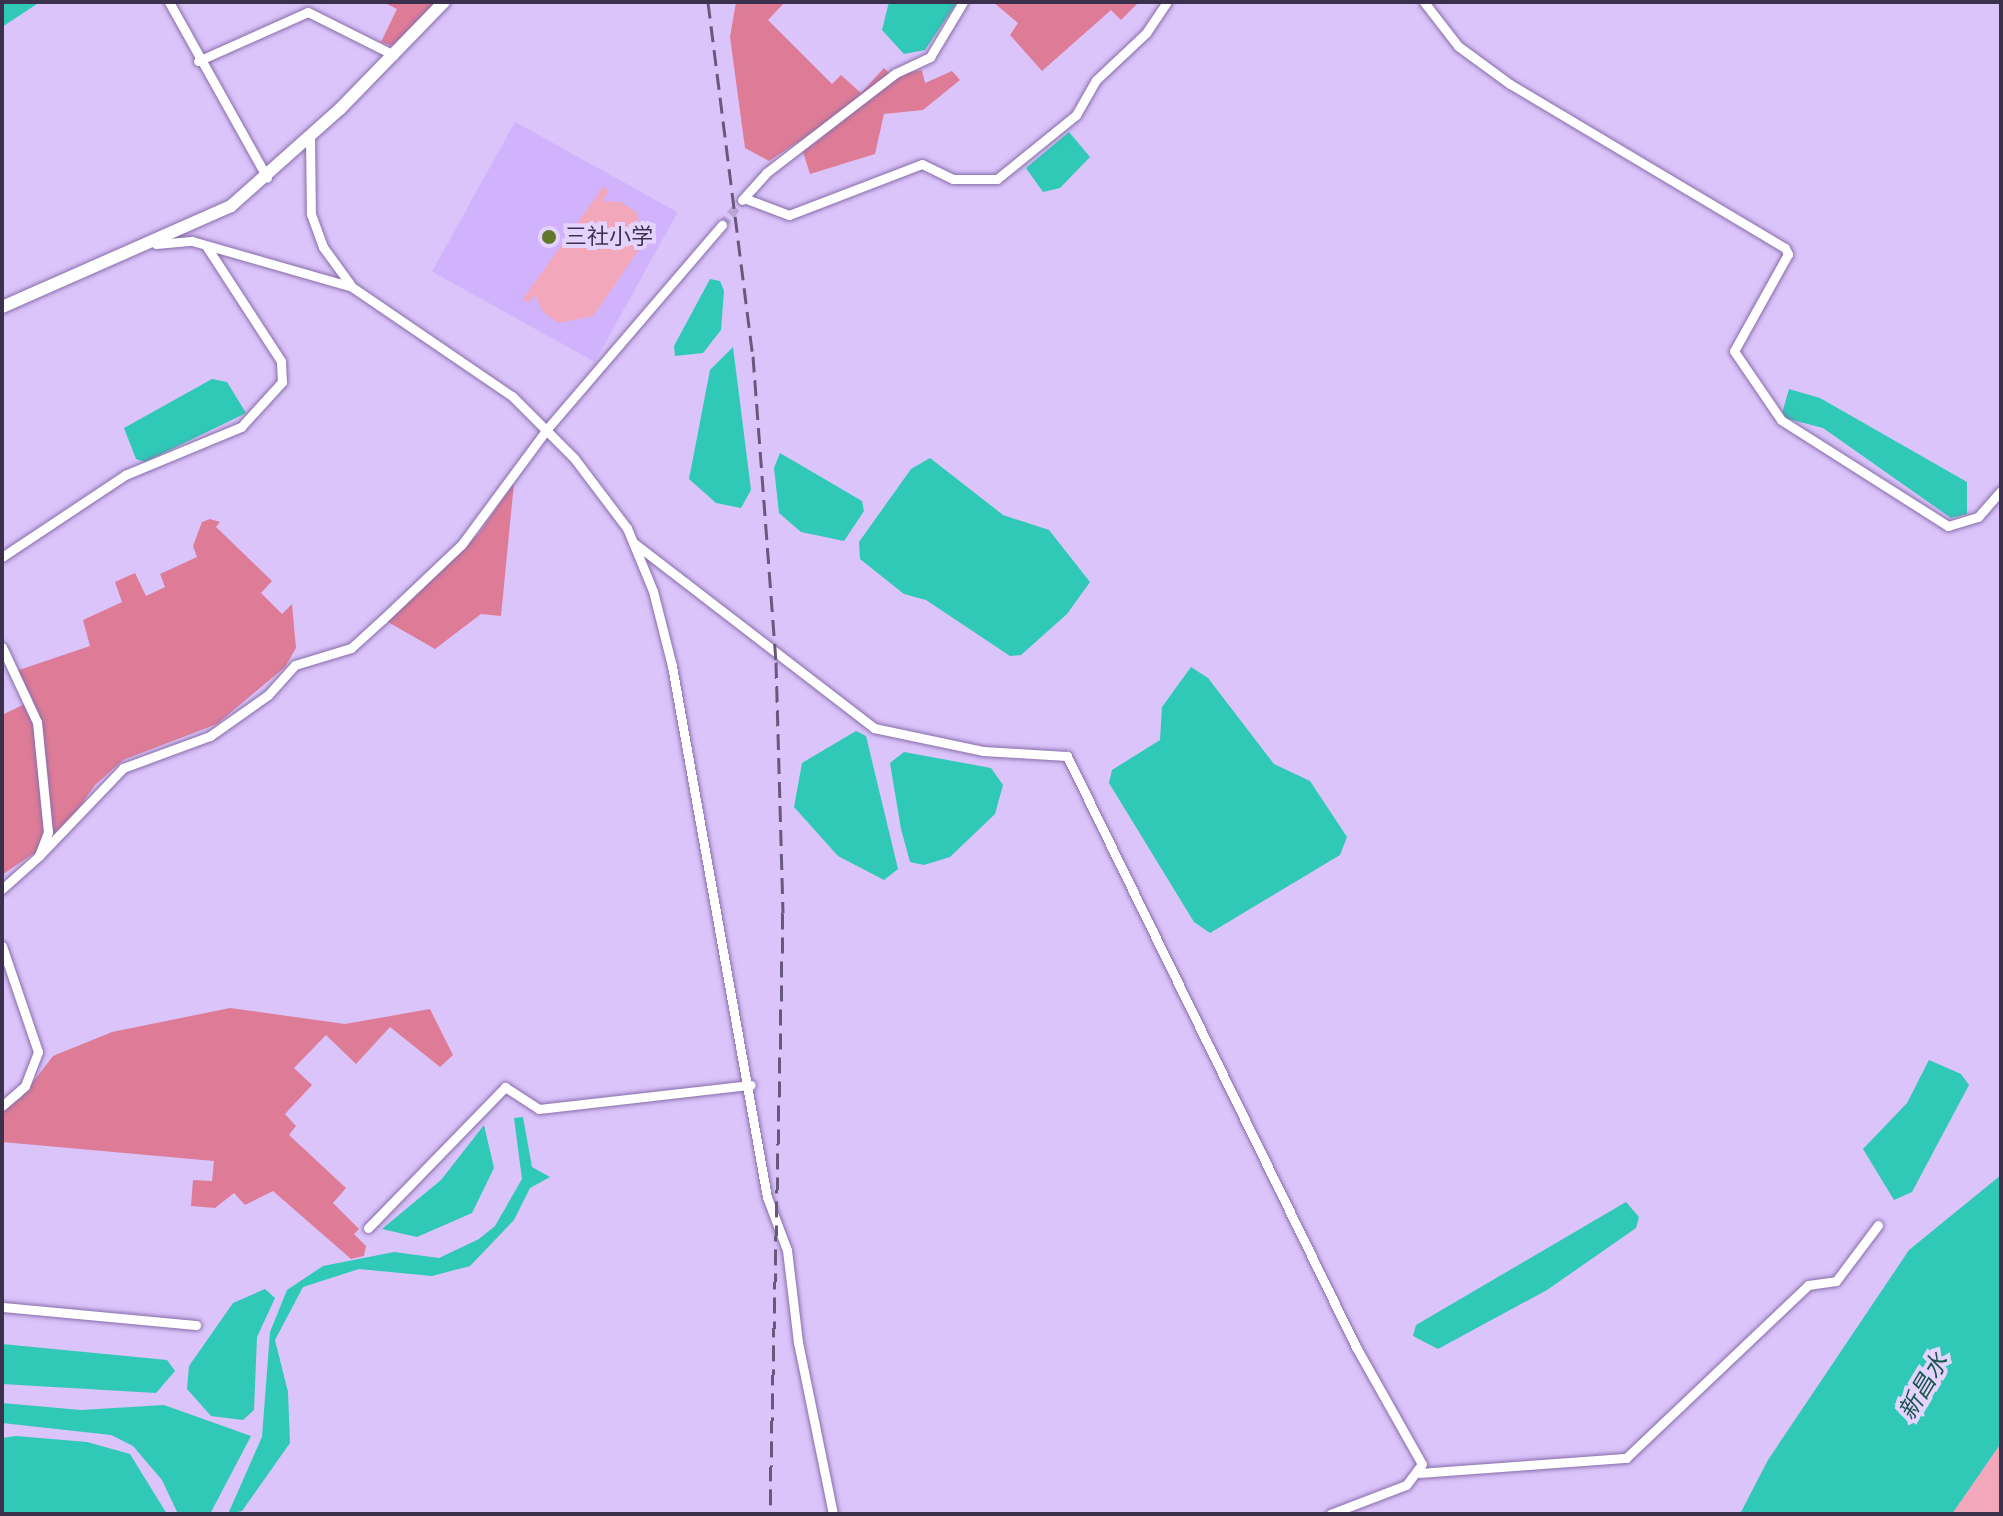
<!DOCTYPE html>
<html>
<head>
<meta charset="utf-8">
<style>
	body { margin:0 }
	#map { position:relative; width:2003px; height:1516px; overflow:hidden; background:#dac4fa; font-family:"Roboto Condensed","Noto Sans SC",sans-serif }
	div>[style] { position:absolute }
	.built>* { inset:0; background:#d1b2fc; transform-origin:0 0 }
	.green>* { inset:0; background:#f2a8ba }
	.forest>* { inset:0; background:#de7c97 }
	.water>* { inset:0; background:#30c8b7 }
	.street-tunnel>* { height:9px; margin-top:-4.5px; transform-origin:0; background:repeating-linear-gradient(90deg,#baa7d7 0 9px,transparent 0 13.5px) }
	.roads { filter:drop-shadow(0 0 2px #886daa) drop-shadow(0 0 2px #886daa) }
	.street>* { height:9px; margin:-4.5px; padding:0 4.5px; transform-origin:4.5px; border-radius:4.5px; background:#fff }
	.secondary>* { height:12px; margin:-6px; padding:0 6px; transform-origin:6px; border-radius:6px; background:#fff }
	.rail>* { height:3px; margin-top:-1.5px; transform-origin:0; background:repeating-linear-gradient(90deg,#67597b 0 16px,transparent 0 24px) }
	.dots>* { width:22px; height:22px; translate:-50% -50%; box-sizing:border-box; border:4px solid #e4d4fd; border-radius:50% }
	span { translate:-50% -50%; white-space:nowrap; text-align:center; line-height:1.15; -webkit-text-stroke:8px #e4d4fd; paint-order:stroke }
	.poi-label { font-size:22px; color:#3c314c }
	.left { translate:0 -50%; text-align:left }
	.water-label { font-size:24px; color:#19544d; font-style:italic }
	.frame { position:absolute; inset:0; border:4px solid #3c314c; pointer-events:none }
</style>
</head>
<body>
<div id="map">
	<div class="built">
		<div style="left:515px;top:122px;width:186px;height:171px;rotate:29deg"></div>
	</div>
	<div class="green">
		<div style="clip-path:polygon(603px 187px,609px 191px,602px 201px,621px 202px,637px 213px,643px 244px,593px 316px,559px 323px,543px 312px,535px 295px,528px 303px,523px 299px)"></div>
		<div style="clip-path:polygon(1999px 1446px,2001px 1514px,1952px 1514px)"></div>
	</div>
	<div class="forest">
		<div style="clip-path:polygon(383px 2px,435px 2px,393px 46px,381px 42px,397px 9px)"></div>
		<div style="clip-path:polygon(736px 2px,785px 2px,768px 20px,832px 84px,841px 75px,861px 93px,884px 68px,890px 74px,873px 93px,769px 161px,745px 148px,730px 37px)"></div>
		<div style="clip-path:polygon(993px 2px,1135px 2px,1137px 4px,1121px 20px,1111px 10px,1042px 71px,1010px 35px,1018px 23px)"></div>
		<div style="clip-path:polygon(922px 70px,925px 83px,952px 71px,960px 80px,923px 110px,884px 114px,875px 154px,810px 174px,803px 152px,902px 74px)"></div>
		<div style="clip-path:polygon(514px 483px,501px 616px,481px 614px,435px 649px,388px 622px,479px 533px)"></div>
		<div style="clip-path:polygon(210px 519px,220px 522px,216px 527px,272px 581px,261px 593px,282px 614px,292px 604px,296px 648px,285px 667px,217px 724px,123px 760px,95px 785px,59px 836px,2px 875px,2px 715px,33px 700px,16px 671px,90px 646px,83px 620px,122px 602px,115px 582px,135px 573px,146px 596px,165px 587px,160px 574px,197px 557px,193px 546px,202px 522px)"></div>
		<div style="clip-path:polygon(230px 1008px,345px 1024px,430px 1009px,453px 1055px,440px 1067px,390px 1027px,356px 1064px,326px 1035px,294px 1068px,312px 1085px,285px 1114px,296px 1126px,289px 1135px,346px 1188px,333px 1203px,359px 1229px,354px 1234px,366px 1246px,364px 1256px,351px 1259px,273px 1191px,245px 1205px,234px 1193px,215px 1208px,191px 1206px,193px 1180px,212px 1181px,214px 1161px,2px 1142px,2px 1110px,20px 1099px,53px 1056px,112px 1032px)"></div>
	</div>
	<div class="water">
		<div style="clip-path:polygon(2px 2px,40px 2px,2px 27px)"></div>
		<div style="clip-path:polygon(889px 2px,957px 2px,925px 50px,904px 54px,882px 30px)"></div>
		<div style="clip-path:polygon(1069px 132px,1090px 157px,1060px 188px,1043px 192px,1026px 168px)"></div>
		<div style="clip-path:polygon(710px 279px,720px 281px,724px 291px,721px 330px,703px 353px,675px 356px,674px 346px)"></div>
		<div style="clip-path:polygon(733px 347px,751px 490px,741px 508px,716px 503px,689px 479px,710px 370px)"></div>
		<div style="clip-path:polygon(212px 379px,227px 382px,246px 413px,145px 462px,136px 459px,124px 428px)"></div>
		<div style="clip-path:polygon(1789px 389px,1820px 398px,1967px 482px,1967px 514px,1951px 518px,1823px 428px,1781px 417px)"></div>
		<div style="clip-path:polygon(780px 453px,862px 501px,864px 511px,844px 541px,801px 532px,779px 513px,774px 468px)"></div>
		<div style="clip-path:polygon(930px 458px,1003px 515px,1049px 530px,1090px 582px,1067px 614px,1021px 655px,1010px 656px,926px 600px,904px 594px,860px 559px,859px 542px,911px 469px)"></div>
		<div style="clip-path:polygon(1191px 667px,1208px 678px,1274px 764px,1310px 781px,1347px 837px,1340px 855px,1210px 933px,1194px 922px,1109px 783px,1112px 770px,1160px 740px,1162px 707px)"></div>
		<div style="clip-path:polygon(856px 731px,866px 736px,898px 869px,884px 880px,838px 856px,794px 807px,802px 763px)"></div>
		<div style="clip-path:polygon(904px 752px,991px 768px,1003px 785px,995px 814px,950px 857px,924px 865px,910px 862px,901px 829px,890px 763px)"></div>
		<div style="clip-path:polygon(1929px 1060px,1961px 1074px,1969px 1085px,1912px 1192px,1894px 1200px,1863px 1149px,1907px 1103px)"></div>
		<div style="clip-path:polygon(523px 1117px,532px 1167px,550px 1177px,530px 1188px,514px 1220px,470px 1266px,432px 1276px,359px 1269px,303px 1287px,275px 1340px,288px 1392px,290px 1443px,242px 1511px,228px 1514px,262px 1437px,270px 1332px,287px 1290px,323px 1266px,394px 1252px,439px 1258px,479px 1239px,495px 1226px,522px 1179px,514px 1118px)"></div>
		<div style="clip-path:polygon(484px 1125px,494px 1168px,472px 1213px,417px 1237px,382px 1229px,441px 1180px)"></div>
		<div style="clip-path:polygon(2001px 1175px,2001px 1443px,1952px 1514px,1740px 1514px,1768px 1460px,1909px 1250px)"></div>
		<div style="clip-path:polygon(1626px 1202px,1639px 1217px,1636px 1228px,1547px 1290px,1438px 1349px,1413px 1336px,1416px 1325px)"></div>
		<div style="clip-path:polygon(265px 1289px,275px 1298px,257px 1337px,254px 1410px,243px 1420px,211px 1416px,187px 1389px,189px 1366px,233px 1303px)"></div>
		<div style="clip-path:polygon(2px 1344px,167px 1360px,175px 1371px,156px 1393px,2px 1384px)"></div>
		<div style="clip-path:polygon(2px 1403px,81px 1410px,164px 1405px,251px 1436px,210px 1514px,178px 1514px,162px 1480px,133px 1446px,111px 1435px,2px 1423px)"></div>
		<div style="clip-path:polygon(16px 1436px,87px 1442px,130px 1454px,167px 1514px,2px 1514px,2px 1438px)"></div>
	</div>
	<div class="street-tunnel">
		<div style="left:722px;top:225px;width:32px;rotate:-51deg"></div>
	</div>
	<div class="roads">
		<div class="street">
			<div style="left:169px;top:2px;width:201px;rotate:60.8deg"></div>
			<div style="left:1424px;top:2px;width:56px;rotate:52.3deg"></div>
			<div style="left:1458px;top:46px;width:64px;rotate:36.2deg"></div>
			<div style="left:1510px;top:84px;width:320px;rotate:30.8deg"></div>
			<div style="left:1785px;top:248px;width:7px;rotate:63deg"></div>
			<div style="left:1788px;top:254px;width:111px;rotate:119.1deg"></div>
			<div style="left:1734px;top:351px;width:83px;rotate:55.7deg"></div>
			<div style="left:1781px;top:420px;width:198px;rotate:32.4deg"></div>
			<div style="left:1948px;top:526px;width:31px;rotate:-17deg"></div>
			<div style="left:1978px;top:517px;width:35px;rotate:-49deg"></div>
			<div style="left:198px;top:61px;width:120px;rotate:-24deg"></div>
			<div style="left:308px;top:12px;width:96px;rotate:26.6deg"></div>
			<div style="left:310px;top:137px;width:77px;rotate:89.3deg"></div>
			<div style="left:311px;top:214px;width:35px;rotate:70deg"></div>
			<div style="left:323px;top:247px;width:46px;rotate:53.9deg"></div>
			<div style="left:744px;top:198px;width:48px;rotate:20.7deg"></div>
			<div style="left:789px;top:215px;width:142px;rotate:-21deg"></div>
			<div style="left:922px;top:164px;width:34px;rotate:26deg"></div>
			<div style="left:953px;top:179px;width:44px"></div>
			<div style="left:997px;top:179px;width:102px;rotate:-39deg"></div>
			<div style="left:1076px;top:115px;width:40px;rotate:-60.3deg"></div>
			<div style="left:1096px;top:80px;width:69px;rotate:-43.2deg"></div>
			<div style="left:1146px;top:33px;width:37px;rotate:-56deg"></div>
			<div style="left:742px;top:200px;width:36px;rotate:-48deg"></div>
			<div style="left:766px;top:173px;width:164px;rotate:-37.6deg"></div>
			<div style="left:896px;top:73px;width:38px;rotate:-25deg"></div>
			<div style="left:930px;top:57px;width:64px;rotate:-59deg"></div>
			<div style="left:156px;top:244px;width:36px;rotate:-5deg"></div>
			<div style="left:192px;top:241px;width:166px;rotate:16deg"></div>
			<div style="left:352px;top:287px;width:194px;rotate:34.3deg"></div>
			<div style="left:512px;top:396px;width:88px;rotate:45deg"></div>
			<div style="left:574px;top:458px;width:88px;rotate:52.9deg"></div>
			<div style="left:627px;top:528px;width:68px;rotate:67.6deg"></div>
			<div style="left:653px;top:591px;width:77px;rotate:75.8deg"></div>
			<div style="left:672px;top:666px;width:539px;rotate:79.86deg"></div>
			<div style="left:767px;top:1197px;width:57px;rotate:69.3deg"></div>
			<div style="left:787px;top:1250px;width:93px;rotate:83.2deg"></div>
			<div style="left:798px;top:1342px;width:176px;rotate:78.5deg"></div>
			<div style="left:634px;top:543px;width:303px;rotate:37.6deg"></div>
			<div style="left:874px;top:728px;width:111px;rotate:11.9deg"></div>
			<div style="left:983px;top:751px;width:84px;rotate:3.4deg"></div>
			<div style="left:1067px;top:756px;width:658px;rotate:63.94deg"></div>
			<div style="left:1356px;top:1347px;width:134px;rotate:60.6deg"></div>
			<div style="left:1422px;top:1464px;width:26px;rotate:127deg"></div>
			<div style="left:1406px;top:1485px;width:81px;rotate:159.1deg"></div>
			<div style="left:2px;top:557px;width:148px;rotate:-33.7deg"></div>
			<div style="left:125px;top:475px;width:126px;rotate:-22.5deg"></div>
			<div style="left:241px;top:427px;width:61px;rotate:-47.7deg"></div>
			<div style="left:282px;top:382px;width:21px;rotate:-93deg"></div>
			<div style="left:281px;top:361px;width:136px;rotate:-123deg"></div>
			<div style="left:2px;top:647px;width:83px;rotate:65deg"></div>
			<div style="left:37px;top:722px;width:111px;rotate:84.3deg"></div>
			<div style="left:48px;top:832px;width:26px;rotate:111deg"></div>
			<div style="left:39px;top:856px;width:50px;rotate:138.3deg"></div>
			<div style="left:39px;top:856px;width:122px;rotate:-46.3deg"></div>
			<div style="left:123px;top:768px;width:93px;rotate:-20.2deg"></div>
			<div style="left:210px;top:736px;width:71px;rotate:-35.3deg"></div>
			<div style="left:268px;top:695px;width:40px;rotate:-48deg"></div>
			<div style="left:295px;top:665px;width:59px;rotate:-16.9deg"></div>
			<div style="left:351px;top:648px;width:43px;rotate:-42.2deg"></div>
			<div style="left:383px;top:619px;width:109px;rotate:-43.5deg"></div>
			<div style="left:462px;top:544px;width:143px;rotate:-53.5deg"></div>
			<div style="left:547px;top:429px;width:269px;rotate:-49.4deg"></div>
			<div style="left:2px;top:946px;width:112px;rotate:71.2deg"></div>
			<div style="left:38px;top:1052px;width:36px;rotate:111deg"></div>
			<div style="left:25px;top:1086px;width:30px;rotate:139deg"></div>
			<div style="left:368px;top:1228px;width:197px;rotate:-45.8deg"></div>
			<div style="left:505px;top:1087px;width:40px;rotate:32.9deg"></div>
			<div style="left:539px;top:1109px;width:213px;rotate:-6.5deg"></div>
			<div style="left:2px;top:1307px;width:195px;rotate:5.3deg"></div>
			<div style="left:1420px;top:1473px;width:207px;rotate:-4.2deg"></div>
			<div style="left:1626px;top:1458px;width:251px;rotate:-43.5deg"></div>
			<div style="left:1808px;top:1285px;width:28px;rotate:-8deg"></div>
			<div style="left:1836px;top:1281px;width:70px;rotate:-53.1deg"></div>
		</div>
		<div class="secondary">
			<div style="left:2px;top:307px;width:250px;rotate:-23.8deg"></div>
			<div style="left:231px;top:206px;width:146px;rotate:-41.7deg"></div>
			<div style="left:340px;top:109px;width:149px;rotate:-45.8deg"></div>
		</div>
	</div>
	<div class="rail">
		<div style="left:708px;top:2px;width:357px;rotate:82.8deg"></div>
		<div style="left:753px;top:356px;width:307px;rotate:85.7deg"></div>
		<div style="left:776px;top:662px;width:251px;rotate:88.4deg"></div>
		<div style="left:783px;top:913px;width:601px;rotate:91.24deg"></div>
	</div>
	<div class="dots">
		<div style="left:549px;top:237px;background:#617829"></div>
	</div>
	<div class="poi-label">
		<span class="left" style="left:565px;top:237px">三社小学</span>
	</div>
	<div class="water-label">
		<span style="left:1924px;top:1387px;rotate:-59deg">新昌水</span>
	</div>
	<div class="frame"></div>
</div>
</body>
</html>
